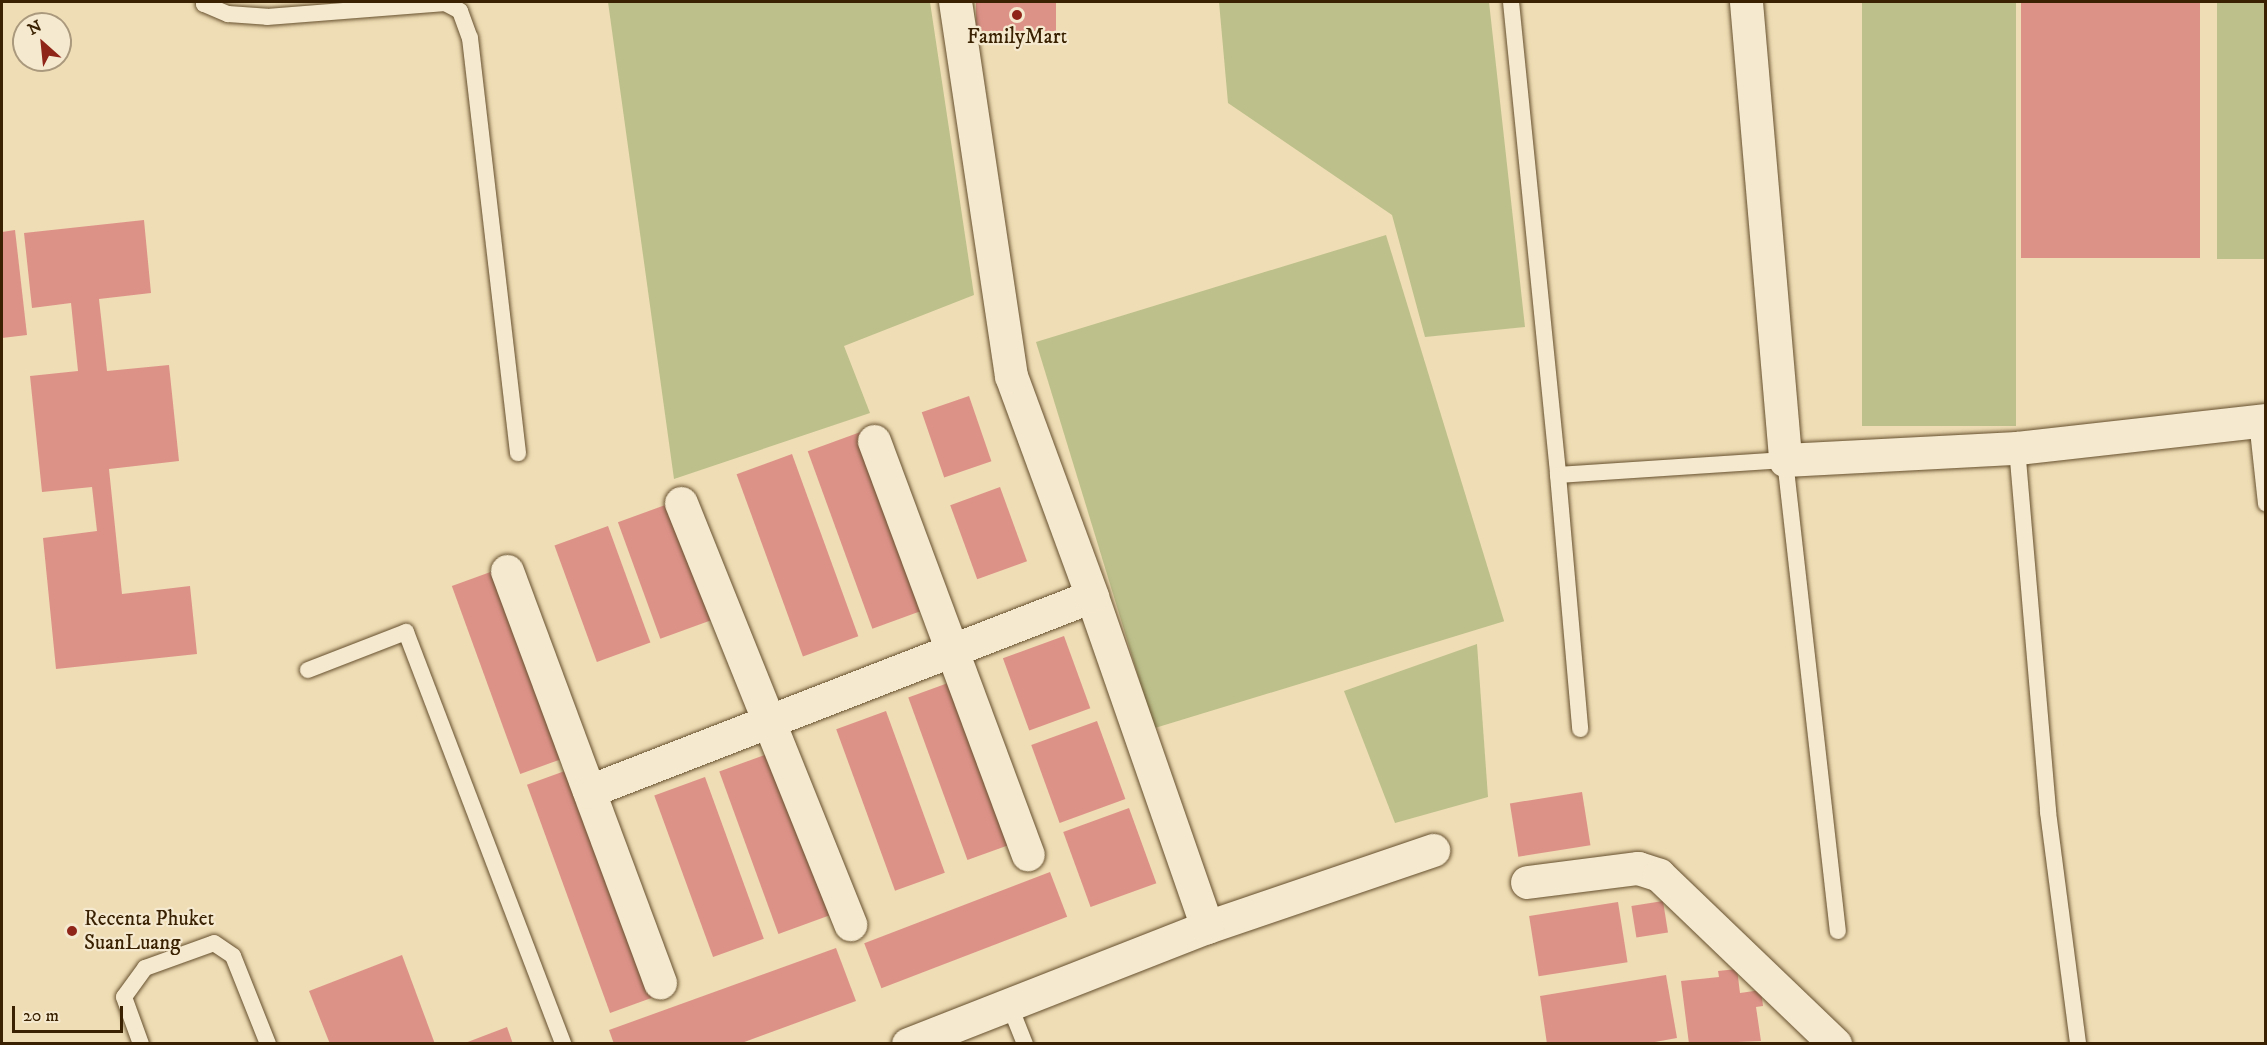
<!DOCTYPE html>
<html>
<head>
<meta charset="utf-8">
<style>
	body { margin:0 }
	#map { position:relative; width:2267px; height:1045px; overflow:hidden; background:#efddb5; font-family:"IM FELL DW Pica",serif }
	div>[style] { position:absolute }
	.green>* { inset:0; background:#bdc08b; transform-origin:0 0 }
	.building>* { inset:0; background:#dd9288; transform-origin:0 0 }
	.roads { filter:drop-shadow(0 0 2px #66502e) drop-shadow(0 0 2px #66502e) }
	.service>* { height:16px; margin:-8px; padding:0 8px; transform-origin:8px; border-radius:8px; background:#f5e9cf }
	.minor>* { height:33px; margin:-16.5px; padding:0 16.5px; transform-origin:16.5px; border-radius:16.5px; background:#f5e9cf }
	.dots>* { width:16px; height:16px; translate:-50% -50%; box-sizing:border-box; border:3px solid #f5e9cf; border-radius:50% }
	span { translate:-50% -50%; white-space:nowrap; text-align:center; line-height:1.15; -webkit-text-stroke:4.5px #f5e9cf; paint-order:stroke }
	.poi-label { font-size:21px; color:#392101 }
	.left { translate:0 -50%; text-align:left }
	.frame { position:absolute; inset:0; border:3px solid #392101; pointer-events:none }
	.north { position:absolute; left:12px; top:12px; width:60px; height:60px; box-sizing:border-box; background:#f5e9cf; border:2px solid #aa997d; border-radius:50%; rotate:333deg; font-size:16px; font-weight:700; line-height:24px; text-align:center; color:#392101 }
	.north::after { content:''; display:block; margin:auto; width:21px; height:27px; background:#8f2418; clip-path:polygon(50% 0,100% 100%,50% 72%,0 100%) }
	.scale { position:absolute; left:12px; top:1006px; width:111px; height:27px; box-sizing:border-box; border:3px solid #392101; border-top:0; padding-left:8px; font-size:18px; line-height:21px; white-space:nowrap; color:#392101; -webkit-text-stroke:4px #f5e9cf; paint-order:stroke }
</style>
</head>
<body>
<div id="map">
	<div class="green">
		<div style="clip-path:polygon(608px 2px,930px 2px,974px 295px,844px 346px,870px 413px,674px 479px)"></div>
		<div style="clip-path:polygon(1219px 2px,1489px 2px,1525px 327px,1425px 337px,1392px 215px,1228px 103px)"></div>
		<div style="left:1862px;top:2px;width:154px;height:424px"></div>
		<div style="left:2217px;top:2px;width:48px;height:257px"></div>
		<div style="left:1386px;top:235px;width:404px;height:366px;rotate:73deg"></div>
		<div style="clip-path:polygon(1477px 644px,1488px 797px,1395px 823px,1344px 691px)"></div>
	</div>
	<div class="building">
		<div style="left:976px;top:2px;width:80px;height:29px"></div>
		<div style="left:2021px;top:2px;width:179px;height:256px"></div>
		<div style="clip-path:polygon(144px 220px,151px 293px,99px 299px,107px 371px,169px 365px,179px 461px,109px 469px,122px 594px,190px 586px,197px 654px,56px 669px,43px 538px,97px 531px,92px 487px,42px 492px,30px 376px,78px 371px,71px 303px,32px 308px,24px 233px)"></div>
		<div style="clip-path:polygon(15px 230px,27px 335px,2px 338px,2px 232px)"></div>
		<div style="left:969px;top:396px;width:69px;height:50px;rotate:71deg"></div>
		<div style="left:866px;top:430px;width:189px;height:62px;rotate:70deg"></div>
		<div style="left:792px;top:454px;width:194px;height:59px;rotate:70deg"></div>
		<div style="left:1000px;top:487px;width:79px;height:53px;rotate:70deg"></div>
		<div style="left:679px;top:500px;width:124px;height:65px;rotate:70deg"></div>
		<div style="left:608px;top:526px;width:124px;height:57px;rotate:70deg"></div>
		<div style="left:496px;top:570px;width:200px;height:47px;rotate:70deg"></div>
		<div style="left:1064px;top:636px;width:77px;height:65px;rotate:70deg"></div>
		<div style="left:959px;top:679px;width:173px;height:54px;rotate:70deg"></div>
		<div style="left:886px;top:711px;width:172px;height:53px;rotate:70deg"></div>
		<div style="left:1097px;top:721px;width:83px;height:70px;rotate:70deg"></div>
		<div style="left:770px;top:753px;width:173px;height:54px;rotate:70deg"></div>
		<div style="left:573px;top:768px;width:243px;height:49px;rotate:70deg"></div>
		<div style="left:705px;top:777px;width:172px;height:54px;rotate:70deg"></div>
		<div style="left:1582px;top:792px;width:54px;height:73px;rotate:81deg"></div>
		<div style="left:1129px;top:808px;width:80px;height:70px;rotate:70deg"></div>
		<div style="left:1050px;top:872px;width:48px;height:199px;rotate:69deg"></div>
		<div style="left:1663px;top:901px;width:32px;height:32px;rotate:81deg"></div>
		<div style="left:1618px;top:902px;width:61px;height:90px;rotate:81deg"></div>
		<div style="clip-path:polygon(836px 948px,856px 1001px,739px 1044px,614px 1044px,609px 1030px)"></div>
		<div style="clip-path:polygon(402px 955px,435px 1044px,330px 1044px,309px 991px)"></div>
		<div style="clip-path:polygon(1737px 969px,1740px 993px,1761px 990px,1763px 1006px,1756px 1007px,1761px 1041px,1689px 1044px,1681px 981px,1719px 977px,1718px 971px)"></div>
		<div style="clip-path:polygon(1666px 975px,1677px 1038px,1644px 1044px,1547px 1044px,1540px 996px)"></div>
		<div style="clip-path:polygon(507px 1027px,513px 1044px,465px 1044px,465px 1043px)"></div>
	</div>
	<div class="roads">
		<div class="service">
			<div style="left:204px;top:2px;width:2px;rotate:90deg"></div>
			<div style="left:204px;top:4px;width:26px;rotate:23deg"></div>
			<div style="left:228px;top:14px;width:39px;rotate:4deg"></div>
			<div style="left:267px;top:17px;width:179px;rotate:-4.5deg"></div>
			<div style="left:445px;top:3px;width:17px;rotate:28deg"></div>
			<div style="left:460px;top:11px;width:29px;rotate:70deg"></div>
			<div style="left:470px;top:38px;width:418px;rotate:83.4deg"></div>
			<div style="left:1511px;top:2px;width:475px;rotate:84.3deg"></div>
			<div style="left:1558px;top:475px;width:227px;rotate:-3.8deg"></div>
			<div style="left:1785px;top:460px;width:474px;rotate:83.6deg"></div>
			<div style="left:2257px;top:421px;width:83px;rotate:83.8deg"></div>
			<div style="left:2017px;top:448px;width:365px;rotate:85.1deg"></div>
			<div style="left:2048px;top:812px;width:234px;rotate:82.6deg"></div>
			<div style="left:1558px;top:475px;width:255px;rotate:85deg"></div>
			<div style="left:308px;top:670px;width:105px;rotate:-21.2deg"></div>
			<div style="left:406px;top:632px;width:441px;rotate:69.1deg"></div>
			<div style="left:1009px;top:1004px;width:43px;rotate:68.2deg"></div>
			<div style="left:141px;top:1044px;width:50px;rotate:-109.9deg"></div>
			<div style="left:124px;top:997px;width:36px;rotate:-54deg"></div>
			<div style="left:145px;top:968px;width:73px;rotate:-19.9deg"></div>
			<div style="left:214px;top:943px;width:23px;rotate:34deg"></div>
			<div style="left:233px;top:956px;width:95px;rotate:68.3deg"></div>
		</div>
		<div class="minor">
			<div style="left:1746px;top:2px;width:460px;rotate:85.1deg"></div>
			<div style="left:1785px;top:460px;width:232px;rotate:-3deg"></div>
			<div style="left:2017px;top:448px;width:251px;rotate:-6.4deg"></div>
			<div style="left:874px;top:441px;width:441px;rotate:69.6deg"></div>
			<div style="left:681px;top:503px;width:454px;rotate:68.1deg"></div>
			<div style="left:507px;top:571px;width:439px;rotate:69.6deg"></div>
			<div style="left:589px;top:791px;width:539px;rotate:-21.19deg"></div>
			<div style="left:1527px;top:882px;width:112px;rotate:-7.2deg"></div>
			<div style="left:1638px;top:868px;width:22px;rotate:18deg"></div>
			<div style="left:1659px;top:875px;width:244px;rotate:43.8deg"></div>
			<div style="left:1207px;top:927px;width:239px;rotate:-18.8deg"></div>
			<div style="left:908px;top:1044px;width:321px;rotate:-21.4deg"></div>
			<div style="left:1207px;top:927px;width:350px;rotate:-109.2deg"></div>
			<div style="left:1092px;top:596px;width:234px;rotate:-110.2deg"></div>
			<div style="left:1011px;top:376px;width:378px;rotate:-98.5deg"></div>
		</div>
	</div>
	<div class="dots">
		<div style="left:1017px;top:15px;background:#8f2418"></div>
		<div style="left:72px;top:931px;background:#8f2418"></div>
	</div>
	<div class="poi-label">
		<span style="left:1017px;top:37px">FamilyMart</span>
		<span class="left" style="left:84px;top:931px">Recenta Phuket<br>SuanLuang</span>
	</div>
	<div class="frame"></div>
	<div class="north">N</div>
	<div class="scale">20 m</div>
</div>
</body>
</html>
